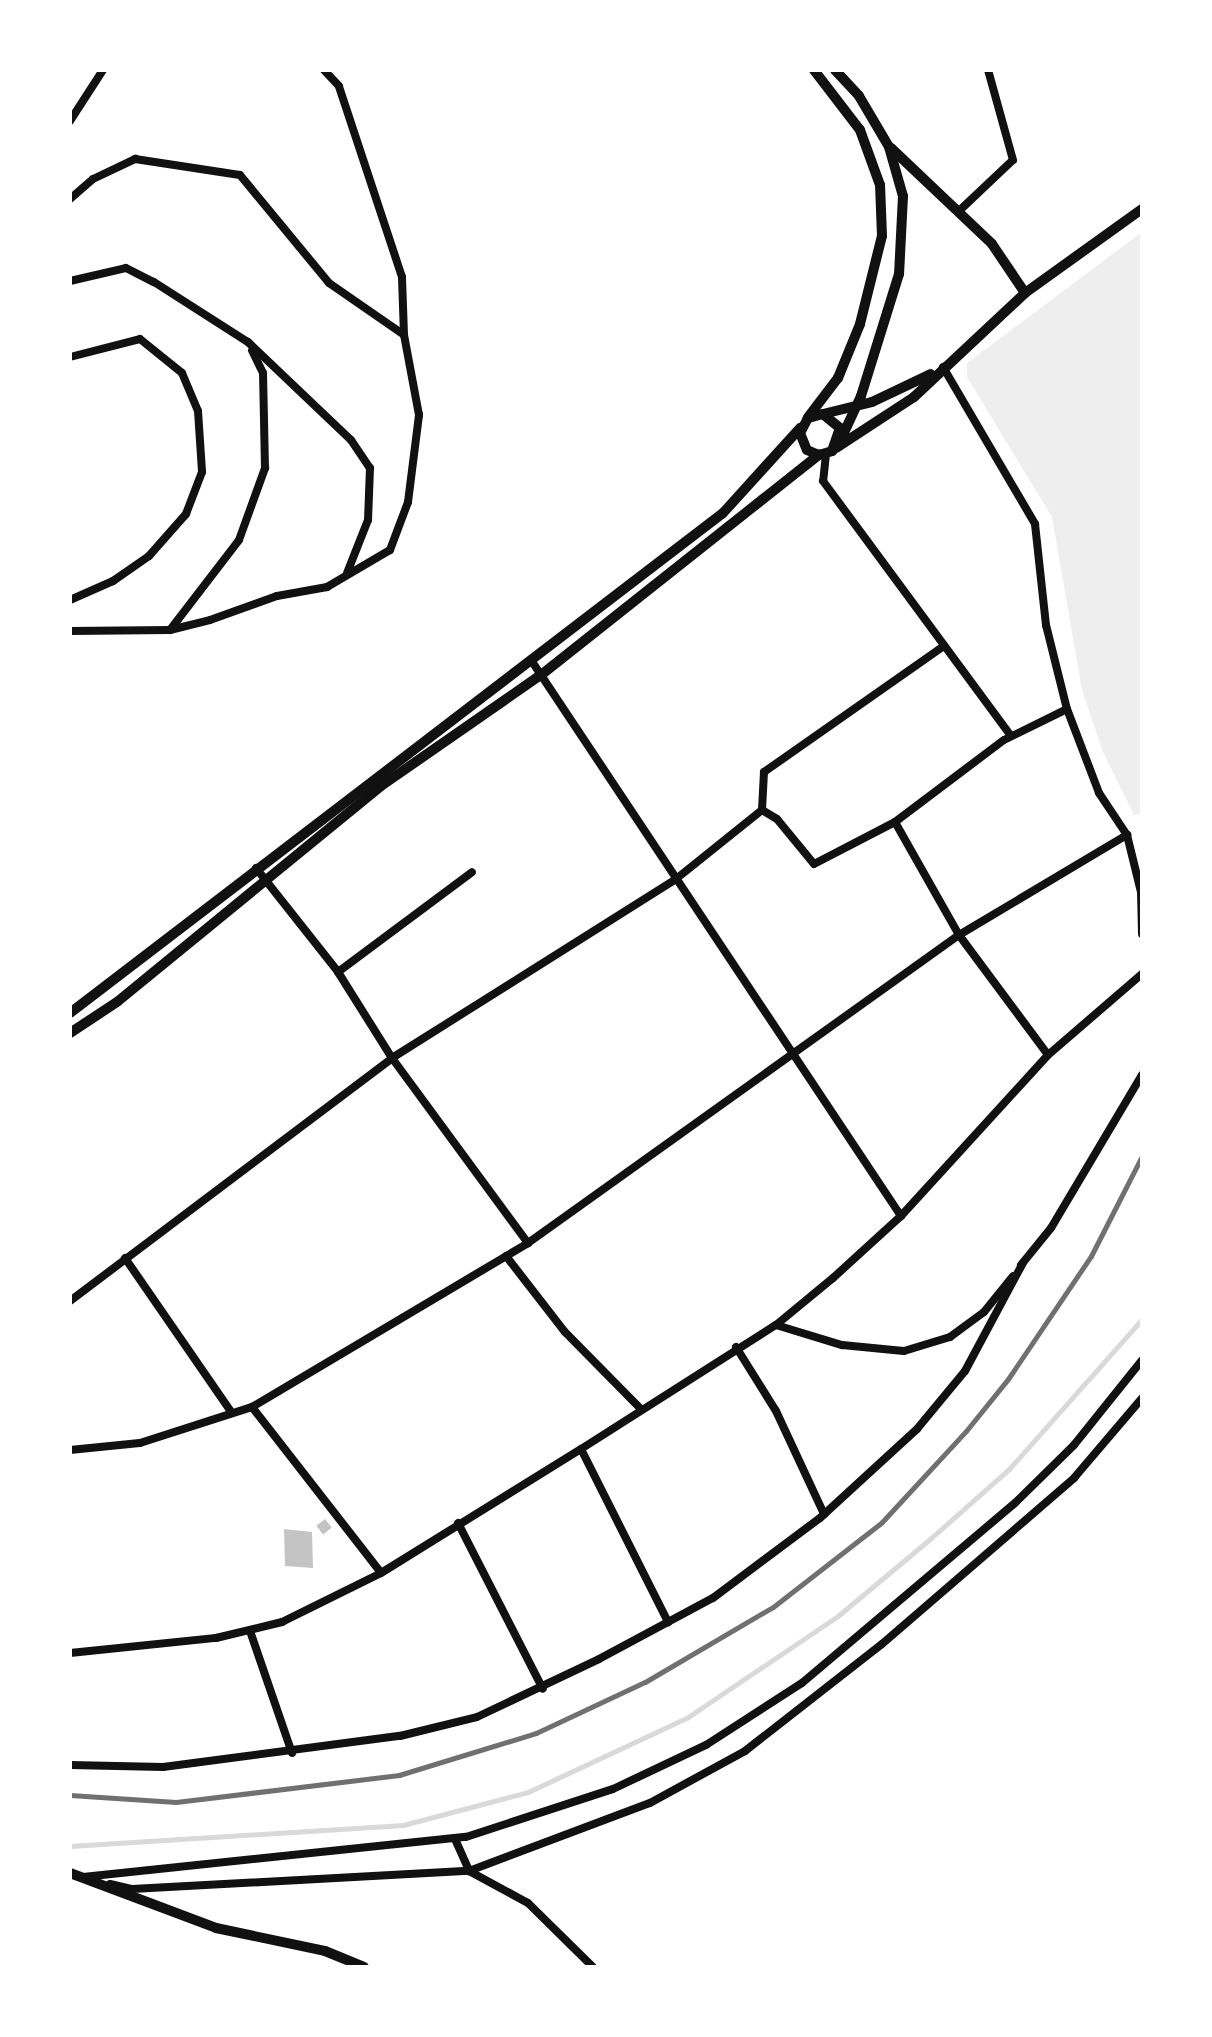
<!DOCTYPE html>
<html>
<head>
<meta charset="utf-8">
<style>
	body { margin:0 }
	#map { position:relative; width:1212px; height:2037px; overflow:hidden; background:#fff; font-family:"Varela Round",sans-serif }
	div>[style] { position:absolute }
	.green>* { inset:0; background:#eee }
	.stream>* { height:5px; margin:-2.5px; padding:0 2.5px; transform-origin:2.5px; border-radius:2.5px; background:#d9d9d9 }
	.building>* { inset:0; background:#c4c4c4; transform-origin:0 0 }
	.minor>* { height:8px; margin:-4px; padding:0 4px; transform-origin:4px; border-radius:4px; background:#111 }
	.tertiary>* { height:10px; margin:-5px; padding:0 5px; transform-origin:5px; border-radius:5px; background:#111 }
	.rail>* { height:5px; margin:-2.5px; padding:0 2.5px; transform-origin:2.5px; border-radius:2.5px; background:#707070 }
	span { translate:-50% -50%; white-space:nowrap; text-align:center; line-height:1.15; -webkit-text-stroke:6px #fff; paint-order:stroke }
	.frame { position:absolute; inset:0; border:72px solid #fff; pointer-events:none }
</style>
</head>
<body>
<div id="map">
	<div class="green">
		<div style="clip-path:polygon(1142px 232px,1142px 814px,1134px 815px,1103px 752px,1082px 690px,1052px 517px,967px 377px,967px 363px)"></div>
	</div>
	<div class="stream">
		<div style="left:70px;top:1846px;width:334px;rotate:-3.6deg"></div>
		<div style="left:403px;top:1825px;width:129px;rotate:-14.8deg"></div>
		<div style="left:528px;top:1792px;width:177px;rotate:-25.1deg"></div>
		<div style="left:688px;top:1717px;width:182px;rotate:-34deg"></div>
		<div style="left:839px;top:1615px;width:120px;rotate:-39.9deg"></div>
		<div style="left:931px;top:1538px;width:104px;rotate:-41.5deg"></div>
		<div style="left:1009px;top:1469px;width:200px;rotate:-48.4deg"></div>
	</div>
	<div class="building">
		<div style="left:325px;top:1519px;width:11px;height:11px;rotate:52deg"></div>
		<div style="clip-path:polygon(284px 1529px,312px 1532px,313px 1568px,285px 1566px)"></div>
	</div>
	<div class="minor">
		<div style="left:70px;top:121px;width:61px;rotate:-57.1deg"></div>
		<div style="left:70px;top:199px;width:30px;rotate:-41deg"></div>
		<div style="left:93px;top:179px;width:47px;rotate:-25.5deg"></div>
		<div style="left:135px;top:159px;width:106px;rotate:8.7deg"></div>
		<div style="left:240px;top:175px;width:140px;rotate:50.5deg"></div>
		<div style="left:329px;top:283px;width:91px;rotate:34.7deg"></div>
		<div style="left:959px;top:211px;width:74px;rotate:-43.4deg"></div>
		<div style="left:1013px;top:160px;width:93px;rotate:-105.5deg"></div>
		<div style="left:70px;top:281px;width:57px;rotate:-13.1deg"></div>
		<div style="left:126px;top:268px;width:31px;rotate:27deg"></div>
		<div style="left:154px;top:282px;width:112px;rotate:32.6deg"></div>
		<div style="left:248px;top:342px;width:142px;rotate:43.6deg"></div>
		<div style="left:351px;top:440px;width:34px;rotate:56deg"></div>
		<div style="left:370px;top:468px;width:52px;rotate:92.2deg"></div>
		<div style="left:368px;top:520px;width:57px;rotate:111.6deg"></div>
		<div style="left:70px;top:357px;width:72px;rotate:-14.4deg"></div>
		<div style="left:140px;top:339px;width:54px;rotate:39deg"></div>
		<div style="left:182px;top:373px;width:41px;rotate:67.2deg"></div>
		<div style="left:198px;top:411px;width:61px;rotate:86.2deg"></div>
		<div style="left:202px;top:472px;width:45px;rotate:110.9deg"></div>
		<div style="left:186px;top:514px;width:56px;rotate:131.4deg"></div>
		<div style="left:149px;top:556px;width:44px;rotate:145.2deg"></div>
		<div style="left:113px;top:581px;width:47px;rotate:156.2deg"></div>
		<div style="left:943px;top:367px;width:182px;rotate:59.6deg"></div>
		<div style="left:1035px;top:524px;width:102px;rotate:83.8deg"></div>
		<div style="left:1046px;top:625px;width:87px;rotate:76deg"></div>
		<div style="left:1067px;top:709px;width:90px;rotate:69.1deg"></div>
		<div style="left:1099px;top:793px;width:50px;rotate:56.3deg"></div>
		<div style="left:1127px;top:835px;width:59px;rotate:76.2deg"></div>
		<div style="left:1141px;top:892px;width:42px;rotate:88.6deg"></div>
		<div style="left:826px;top:454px;width:27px;rotate:96deg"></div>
		<div style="left:823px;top:481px;width:317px;rotate:53.6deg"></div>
		<div style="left:170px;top:630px;width:113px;rotate:-52.5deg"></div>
		<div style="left:239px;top:540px;width:77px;rotate:-70.1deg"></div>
		<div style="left:265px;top:468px;width:95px;rotate:-91.2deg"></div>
		<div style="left:263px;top:373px;width:25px;rotate:-116deg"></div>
		<div style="left:70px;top:631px;width:100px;rotate:-0.6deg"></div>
		<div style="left:170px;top:630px;width:41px;rotate:-14deg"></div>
		<div style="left:210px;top:620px;width:71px;rotate:-19.7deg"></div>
		<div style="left:277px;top:596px;width:51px;rotate:-10.2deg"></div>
		<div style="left:327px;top:587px;width:73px;rotate:-30.4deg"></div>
		<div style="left:390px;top:550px;width:51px;rotate:-69.4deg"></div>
		<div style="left:408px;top:502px;width:88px;rotate:-82.8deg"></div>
		<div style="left:419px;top:415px;width:81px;rotate:-100.6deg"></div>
		<div style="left:404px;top:335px;width:58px;rotate:-92deg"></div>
		<div style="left:402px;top:277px;width:201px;rotate:-108.3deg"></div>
		<div style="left:339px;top:86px;width:22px;rotate:-133deg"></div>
		<div style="left:531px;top:660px;width:668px;rotate:56.36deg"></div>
		<div style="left:762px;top:810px;width:38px;rotate:-87deg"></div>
		<div style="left:764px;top:772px;width:220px;rotate:-35deg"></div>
		<div style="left:895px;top:822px;width:136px;rotate:-37deg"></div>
		<div style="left:1004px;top:740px;width:70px;rotate:-26.2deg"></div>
		<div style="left:256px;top:868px;width:132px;rotate:51.7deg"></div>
		<div style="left:338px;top:972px;width:102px;rotate:57.9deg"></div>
		<div style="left:392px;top:1058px;width:230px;rotate:53.7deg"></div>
		<div style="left:338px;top:972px;width:167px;rotate:-36.7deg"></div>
		<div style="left:506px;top:1256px;width:96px;rotate:52.2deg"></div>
		<div style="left:565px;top:1332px;width:107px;rotate:45.4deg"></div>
		<div style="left:125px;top:1258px;width:188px;rotate:55.4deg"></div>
		<div style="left:1021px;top:1265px;width:48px;rotate:-51deg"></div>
		<div style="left:1051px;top:1228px;width:178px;rotate:-59.3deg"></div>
		<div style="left:70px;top:1301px;width:403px;rotate:-37deg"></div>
		<div style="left:392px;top:1058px;width:336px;rotate:-32.2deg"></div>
		<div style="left:676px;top:879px;width:110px;rotate:-38.7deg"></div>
		<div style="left:762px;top:810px;width:17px;rotate:31deg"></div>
		<div style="left:777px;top:819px;width:58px;rotate:50.6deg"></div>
		<div style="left:814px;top:864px;width:91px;rotate:-27.4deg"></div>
		<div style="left:895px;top:822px;width:130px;rotate:60.5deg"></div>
		<div style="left:959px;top:935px;width:149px;rotate:53.4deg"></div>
		<div style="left:776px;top:1325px;width:69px;rotate:16.9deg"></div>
		<div style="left:842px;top:1345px;width:62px;rotate:5.5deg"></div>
		<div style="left:904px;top:1351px;width:48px;rotate:-16.9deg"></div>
		<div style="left:950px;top:1337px;width:42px;rotate:-36.3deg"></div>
		<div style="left:984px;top:1312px;width:46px;rotate:-51.1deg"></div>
		<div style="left:736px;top:1347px;width:75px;rotate:58deg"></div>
		<div style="left:776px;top:1411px;width:114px;rotate:65deg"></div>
		<div style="left:252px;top:1407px;width:210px;rotate:52.1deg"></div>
		<div style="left:581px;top:1449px;width:194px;rotate:63.3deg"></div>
		<div style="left:70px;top:1450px;width:70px;rotate:-5.7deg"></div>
		<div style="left:140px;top:1443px;width:118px;rotate:-17.8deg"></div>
		<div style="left:252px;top:1407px;width:321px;rotate:-30.7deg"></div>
		<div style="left:528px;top:1243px;width:530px;rotate:-35.55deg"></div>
		<div style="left:959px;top:935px;width:196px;rotate:-30.8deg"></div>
		<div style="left:458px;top:1523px;width:186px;rotate:62.9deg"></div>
		<div style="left:250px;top:1631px;width:129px;rotate:71deg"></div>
		<div style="left:70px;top:1653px;width:147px;rotate:-5.9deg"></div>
		<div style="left:216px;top:1638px;width:68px;rotate:-13.6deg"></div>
		<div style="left:282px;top:1622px;width:110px;rotate:-26.3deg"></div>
		<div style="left:381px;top:1573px;width:235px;rotate:-31.8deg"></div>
		<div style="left:581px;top:1449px;width:231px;rotate:-32.5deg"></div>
		<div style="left:776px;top:1325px;width:74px;rotate:-39.5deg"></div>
		<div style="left:833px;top:1278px;width:92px;rotate:-42.4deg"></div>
		<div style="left:901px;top:1216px;width:218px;rotate:-47.6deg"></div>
		<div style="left:1048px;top:1055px;width:124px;rotate:-40.8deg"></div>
		<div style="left:70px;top:1765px;width:93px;rotate:1.2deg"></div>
		<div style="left:163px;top:1767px;width:239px;rotate:-7.5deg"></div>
		<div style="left:400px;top:1736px;width:79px;rotate:-13.9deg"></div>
		<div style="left:477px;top:1717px;width:135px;rotate:-25.4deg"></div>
		<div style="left:599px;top:1659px;width:129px;rotate:-28.2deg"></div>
		<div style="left:713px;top:1598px;width:134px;rotate:-36.8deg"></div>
		<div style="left:820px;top:1518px;width:132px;rotate:-42.5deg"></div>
		<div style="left:917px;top:1429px;width:75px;rotate:-50.4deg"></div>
		<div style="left:965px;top:1371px;width:123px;rotate:-61.8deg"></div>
		<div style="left:455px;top:1839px;width:35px;rotate:66deg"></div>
		<div style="left:469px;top:1871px;width:67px;rotate:28.5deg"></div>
		<div style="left:528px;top:1903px;width:91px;rotate:44.6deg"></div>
		<div style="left:83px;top:1877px;width:385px;rotate:-6deg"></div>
		<div style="left:466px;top:1837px;width:155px;rotate:-18.1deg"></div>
		<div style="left:613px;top:1789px;width:103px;rotate:-25.3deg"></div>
		<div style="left:706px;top:1745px;width:114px;rotate:-32.9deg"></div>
		<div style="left:802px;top:1683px;width:279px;rotate:-40.2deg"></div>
		<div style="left:1015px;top:1503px;width:83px;rotate:-44.5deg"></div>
		<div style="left:1074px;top:1445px;width:109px;rotate:-51.3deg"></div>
		<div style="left:110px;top:1884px;width:23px;rotate:13deg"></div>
		<div style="left:132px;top:1889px;width:337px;rotate:-3.1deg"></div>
		<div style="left:469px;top:1871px;width:193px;rotate:-20.6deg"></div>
		<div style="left:650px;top:1803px;width:108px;rotate:-28.7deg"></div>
		<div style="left:745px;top:1751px;width:174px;rotate:-38deg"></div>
		<div style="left:882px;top:1644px;width:254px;rotate:-40.8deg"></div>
		<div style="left:1074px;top:1478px;width:105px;rotate:-49.6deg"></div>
	</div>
	<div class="tertiary">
		<div style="left:835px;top:70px;width:35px;rotate:47deg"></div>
		<div style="left:859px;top:96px;width:59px;rotate:59.5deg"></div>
		<div style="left:889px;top:147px;width:51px;rotate:74.1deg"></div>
		<div style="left:903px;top:196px;width:78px;rotate:92.9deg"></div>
		<div style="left:899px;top:274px;width:128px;rotate:107.3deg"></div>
		<div style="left:861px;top:396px;width:45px;rotate:114.9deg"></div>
		<div style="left:891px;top:148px;width:139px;rotate:43.5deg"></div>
		<div style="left:992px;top:244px;width:59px;rotate:56deg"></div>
		<div style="left:823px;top:414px;width:50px;rotate:-13.8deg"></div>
		<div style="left:872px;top:402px;width:65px;rotate:-25.4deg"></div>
		<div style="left:809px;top:416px;width:48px;rotate:-52.7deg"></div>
		<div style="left:838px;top:378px;width:58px;rotate:-67.8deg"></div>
		<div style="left:860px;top:324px;width:91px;rotate:-76deg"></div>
		<div style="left:882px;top:236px;width:51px;rotate:-92.2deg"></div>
		<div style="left:880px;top:185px;width:59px;rotate:-110deg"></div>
		<div style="left:860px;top:130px;width:76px;rotate:-127.5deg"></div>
		<div style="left:836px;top:448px;width:93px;rotate:-33.2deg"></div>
		<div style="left:914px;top:397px;width:152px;rotate:-43.1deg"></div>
		<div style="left:1025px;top:293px;width:144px;rotate:-35.7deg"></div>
		<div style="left:70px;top:1013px;width:822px;rotate:-37.44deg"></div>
		<div style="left:723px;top:513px;width:115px;rotate:-47.8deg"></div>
		<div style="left:70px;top:1033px;width:56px;rotate:-33.4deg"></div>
		<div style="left:117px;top:1002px;width:341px;rotate:-39.3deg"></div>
		<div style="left:381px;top:786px;width:195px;rotate:-34.8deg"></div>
		<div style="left:541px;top:675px;width:355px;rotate:-38.4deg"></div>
		<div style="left:819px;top:455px;width:14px;rotate:-17deg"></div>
		<div style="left:832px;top:451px;width:24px;rotate:-71deg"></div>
		<div style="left:840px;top:428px;width:22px;rotate:-141deg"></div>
		<div style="left:823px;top:414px;width:16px;rotate:165deg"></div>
		<div style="left:808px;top:418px;width:17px;rotate:118deg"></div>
		<div style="left:800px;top:433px;width:18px;rotate:68deg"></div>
		<div style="left:807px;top:450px;width:13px;rotate:23deg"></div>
		<div style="left:70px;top:1873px;width:156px;rotate:20.6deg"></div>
		<div style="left:216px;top:1928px;width:111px;rotate:11.9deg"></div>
		<div style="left:325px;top:1951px;width:42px;rotate:22.3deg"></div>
	</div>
	<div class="rail">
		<div style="left:70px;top:1795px;width:106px;rotate:3.8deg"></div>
		<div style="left:176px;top:1802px;width:225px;rotate:-6.9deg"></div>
		<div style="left:399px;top:1775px;width:143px;rotate:-17deg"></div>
		<div style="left:536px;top:1733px;width:120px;rotate:-25.1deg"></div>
		<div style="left:645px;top:1682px;width:148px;rotate:-30.4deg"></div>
		<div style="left:773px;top:1607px;width:138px;rotate:-37.9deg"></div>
		<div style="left:882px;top:1522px;width:124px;rotate:-47.3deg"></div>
		<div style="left:966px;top:1431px;width:67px;rotate:-51.1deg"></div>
		<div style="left:1008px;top:1379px;width:148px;rotate:-56deg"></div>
		<div style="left:1091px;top:1256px;width:112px;rotate:-63deg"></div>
	</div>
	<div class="frame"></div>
</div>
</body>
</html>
